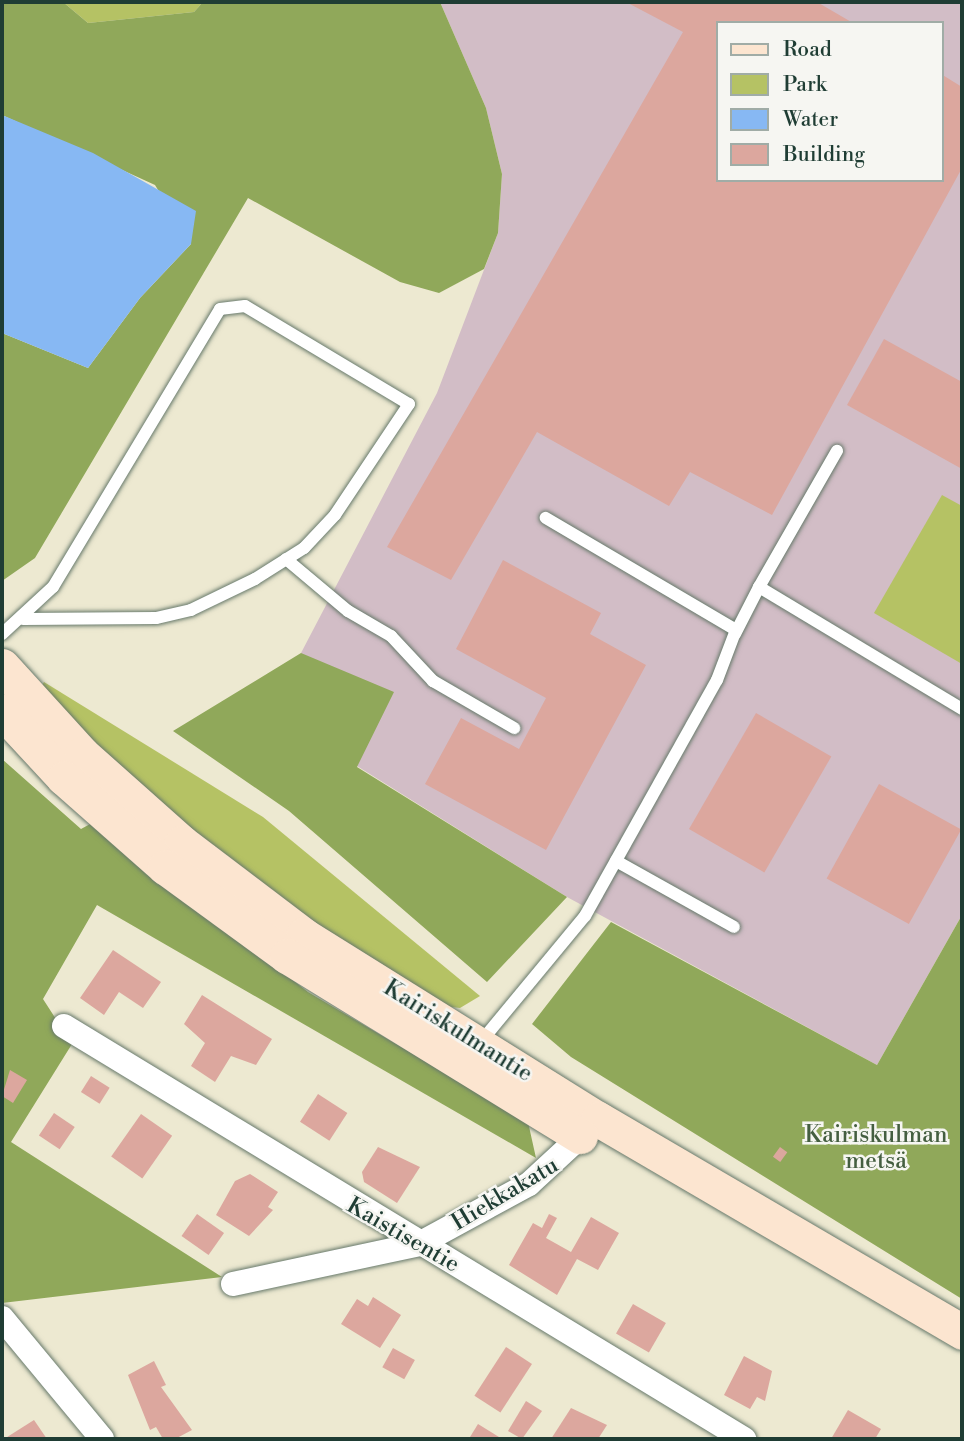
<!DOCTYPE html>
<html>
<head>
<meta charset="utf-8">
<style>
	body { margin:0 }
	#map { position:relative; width:964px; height:1441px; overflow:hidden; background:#ede9d1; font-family:"Libre Bodoni",serif }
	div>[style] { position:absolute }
	.industrial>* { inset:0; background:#d2bdc6 }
	.green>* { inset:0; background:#b5c264 }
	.forest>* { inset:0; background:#90a85a }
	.water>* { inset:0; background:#87b8f3 }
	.building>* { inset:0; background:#dca79e; transform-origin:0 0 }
	.roads { filter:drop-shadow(0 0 2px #67796b) drop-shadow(0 0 2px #67796b) }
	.lane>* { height:12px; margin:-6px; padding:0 6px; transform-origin:6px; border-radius:6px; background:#fff }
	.street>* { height:24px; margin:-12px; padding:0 12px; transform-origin:12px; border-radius:12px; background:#fff }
	.secondary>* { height:35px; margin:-17.5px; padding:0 17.5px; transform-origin:17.5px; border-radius:17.5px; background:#fce5d0 }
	span { translate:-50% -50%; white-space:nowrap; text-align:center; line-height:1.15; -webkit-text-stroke:5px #f6f6f2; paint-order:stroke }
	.street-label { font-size:23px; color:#1f3d34 }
	.park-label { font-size:23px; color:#445e40 }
	.frame { position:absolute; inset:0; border:4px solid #1f3d34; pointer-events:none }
	.legend { position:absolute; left:716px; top:21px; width:228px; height:161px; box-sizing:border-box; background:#f6f6f2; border:2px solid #a0aca6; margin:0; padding:9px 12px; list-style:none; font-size:21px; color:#1f3d34 }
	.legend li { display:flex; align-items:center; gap:14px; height:35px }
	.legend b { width:35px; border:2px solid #a0aca6 }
</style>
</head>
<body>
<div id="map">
	<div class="industrial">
		<div style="clip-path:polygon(evenodd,440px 2px,962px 2px,962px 915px,877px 1065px,567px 897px,357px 766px,301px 653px,437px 393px,498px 233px,502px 174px,486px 108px,440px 2px,717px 23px,941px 23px,941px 180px,717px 180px,717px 23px)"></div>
	</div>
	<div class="green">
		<div style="clip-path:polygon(63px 2px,203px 2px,194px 12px,88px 23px)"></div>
		<div style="clip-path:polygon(942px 495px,962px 506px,962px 664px,874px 613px)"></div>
		<div style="clip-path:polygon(44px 682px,263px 817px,480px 996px,460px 1008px,443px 1006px,346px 948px,173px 822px,37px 693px)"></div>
	</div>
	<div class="forest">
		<div style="clip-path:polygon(2px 2px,63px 2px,88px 23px,194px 12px,203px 2px,440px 2px,486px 108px,502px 174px,498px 233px,484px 269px,439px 293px,400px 282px,248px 198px,35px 558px,2px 581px,2px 333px,88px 368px,140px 298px,191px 244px,155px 185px,2px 115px)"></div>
		<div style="clip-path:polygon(301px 653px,394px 692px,357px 767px,567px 897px,487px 982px,289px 811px,173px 731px)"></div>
		<div style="clip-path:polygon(2px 759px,81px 829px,92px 823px,308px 992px,528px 1122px,536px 1158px,97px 905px,43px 999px,72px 1044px,11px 1142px,222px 1277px,2px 1303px)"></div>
		<div style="clip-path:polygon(962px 915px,962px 1299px,571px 1057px,532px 1024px,611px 922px,877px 1065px)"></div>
	</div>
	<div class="water">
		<div style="clip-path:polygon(2px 115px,93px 153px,196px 211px,191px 244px,140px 298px,88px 368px,2px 333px)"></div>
	</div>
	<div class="building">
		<div style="clip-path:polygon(626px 2px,817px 2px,853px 23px,717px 23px,717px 180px,941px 180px,941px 74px,962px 87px,962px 168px,772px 515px,690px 472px,669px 506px,537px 432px,451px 580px,387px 547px,683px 32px)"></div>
		<div style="clip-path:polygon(884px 339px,962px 382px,962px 469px,847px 405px)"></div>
		<div style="clip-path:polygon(503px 560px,601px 613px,590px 634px,646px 665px,546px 850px,425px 784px,461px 718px,519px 749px,546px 698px,456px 649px)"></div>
		<div style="left:756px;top:713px;width:87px;height:134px;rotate:30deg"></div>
		<div style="left:879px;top:784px;width:94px;height:108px;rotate:29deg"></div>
		<div style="clip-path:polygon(113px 950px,161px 982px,143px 1008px,119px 992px,104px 1015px,80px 998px)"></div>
		<div style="clip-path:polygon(202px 995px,272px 1039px,256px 1065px,231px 1056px,215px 1082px,191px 1066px,205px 1043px,184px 1024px)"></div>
		<div style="clip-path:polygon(10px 1070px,27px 1080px,13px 1103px,2px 1096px)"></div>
		<div style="left:91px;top:1076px;width:22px;height:19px;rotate:32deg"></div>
		<div style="left:318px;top:1094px;width:35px;height:33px;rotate:33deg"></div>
		<div style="left:54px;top:1113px;width:25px;height:27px;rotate:34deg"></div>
		<div style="left:141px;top:1114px;width:38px;height:52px;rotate:35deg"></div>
		<div style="clip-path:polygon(378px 1147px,420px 1167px,397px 1203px,364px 1182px,362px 1172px)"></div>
		<div style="left:780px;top:1147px;width:9px;height:12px;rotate:36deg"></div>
		<div style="clip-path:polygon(250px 1174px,278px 1192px,268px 1207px,273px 1210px,249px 1236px,216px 1215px,235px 1181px)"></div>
		<div style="left:197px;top:1214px;width:33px;height:27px;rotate:35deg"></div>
		<div style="clip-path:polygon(549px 1214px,557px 1218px,546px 1238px,571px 1252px,591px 1217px,619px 1233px,598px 1270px,577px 1259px,557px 1295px,509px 1265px,533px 1223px,542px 1228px)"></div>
		<div style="clip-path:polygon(373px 1297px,401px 1315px,380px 1348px,341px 1324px,357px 1299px,368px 1306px)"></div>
		<div style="left:633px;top:1304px;width:38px;height:34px;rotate:30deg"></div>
		<div style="left:506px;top:1347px;width:31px;height:58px;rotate:33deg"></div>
		<div style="left:393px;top:1348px;width:25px;height:22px;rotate:29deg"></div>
		<div style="clip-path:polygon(744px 1356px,772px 1371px,765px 1401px,757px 1397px,750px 1409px,724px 1395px)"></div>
		<div style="clip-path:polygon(154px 1361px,166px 1385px,161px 1387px,192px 1430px,175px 1439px,163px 1439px,156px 1427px,150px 1430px,128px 1375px)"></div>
		<div style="clip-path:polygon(526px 1401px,542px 1411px,522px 1439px,508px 1431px)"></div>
		<div style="clip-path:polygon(571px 1408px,607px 1425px,598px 1439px,551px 1439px)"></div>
		<div style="clip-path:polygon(848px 1410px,881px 1429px,875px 1439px,831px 1439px)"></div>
		<div style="clip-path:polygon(34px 1420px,47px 1439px,4px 1439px)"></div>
		<div style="clip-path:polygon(478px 1424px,499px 1437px,497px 1439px,470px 1437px)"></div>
	</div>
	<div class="roads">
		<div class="lane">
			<div style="left:286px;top:559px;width:81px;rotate:40deg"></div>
			<div style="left:348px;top:611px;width:50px;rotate:30.2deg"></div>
			<div style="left:391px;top:636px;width:62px;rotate:47deg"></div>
			<div style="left:433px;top:681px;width:94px;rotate:30.1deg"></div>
			<div style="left:759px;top:587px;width:157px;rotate:-60.2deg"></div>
			<div style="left:2px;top:634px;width:69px;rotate:-42.7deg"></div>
			<div style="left:53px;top:587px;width:324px;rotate:-59deg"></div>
			<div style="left:220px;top:309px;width:25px;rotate:-7deg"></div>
			<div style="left:245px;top:306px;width:191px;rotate:30.9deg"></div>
			<div style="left:409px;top:404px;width:133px;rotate:123.7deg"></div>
			<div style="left:335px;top:515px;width:45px;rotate:133.2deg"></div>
			<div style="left:304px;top:548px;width:58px;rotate:147.7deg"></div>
			<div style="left:255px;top:579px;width:71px;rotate:154.2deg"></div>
			<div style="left:191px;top:610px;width:36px;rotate:167deg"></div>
			<div style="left:156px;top:618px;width:133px;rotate:179.6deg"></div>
			<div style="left:735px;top:634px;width:53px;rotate:-62.9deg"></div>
			<div style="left:759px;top:587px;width:237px;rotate:31deg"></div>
			<div style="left:616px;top:861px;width:135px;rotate:29.2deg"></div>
			<div style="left:479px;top:1044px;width:166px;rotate:-50.4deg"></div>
			<div style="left:585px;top:916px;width:270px;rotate:-60.8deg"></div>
			<div style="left:717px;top:680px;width:53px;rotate:-69.2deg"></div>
			<div style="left:736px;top:630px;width:221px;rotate:-149.5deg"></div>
		</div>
		<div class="street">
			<div style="left:64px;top:1026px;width:796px;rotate:31.27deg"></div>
			<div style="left:233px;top:1284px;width:190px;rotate:-12.1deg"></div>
			<div style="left:419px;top:1244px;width:125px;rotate:-28.6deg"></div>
			<div style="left:529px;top:1184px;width:87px;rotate:-42.7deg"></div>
			<div style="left:2px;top:1318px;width:157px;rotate:50.4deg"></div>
		</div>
		<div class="secondary">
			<div style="left:2px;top:666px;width:119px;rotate:47.7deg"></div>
			<div style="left:82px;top:754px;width:134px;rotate:41.7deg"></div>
			<div style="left:182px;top:843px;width:152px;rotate:37.2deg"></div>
			<div style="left:303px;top:935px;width:348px;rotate:32deg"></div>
			<div style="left:598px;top:1119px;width:422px;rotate:30.3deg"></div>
			<div style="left:2px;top:711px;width:91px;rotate:47.2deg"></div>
			<div style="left:64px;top:778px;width:135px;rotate:41.4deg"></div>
			<div style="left:165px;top:867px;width:151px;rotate:36.1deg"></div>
			<div style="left:287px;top:956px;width:344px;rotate:31.6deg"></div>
		</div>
	</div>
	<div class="street-label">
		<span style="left:458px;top:1031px;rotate:32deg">Kairiskulmantie</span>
		<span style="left:505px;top:1194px;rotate:-31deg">Hiekkakatu</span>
		<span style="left:403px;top:1235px;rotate:30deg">Kaistisentie</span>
	</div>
	<div class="park-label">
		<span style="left:876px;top:1148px">Kairiskulman<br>metsä</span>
	</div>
	<div class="frame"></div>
	<ul class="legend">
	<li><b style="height:9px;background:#fce5d0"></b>Road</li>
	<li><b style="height:19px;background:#b5c264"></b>Park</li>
	<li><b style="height:19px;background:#87b8f3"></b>Water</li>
	<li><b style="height:19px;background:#dca79e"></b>Building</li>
	</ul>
</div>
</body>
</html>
